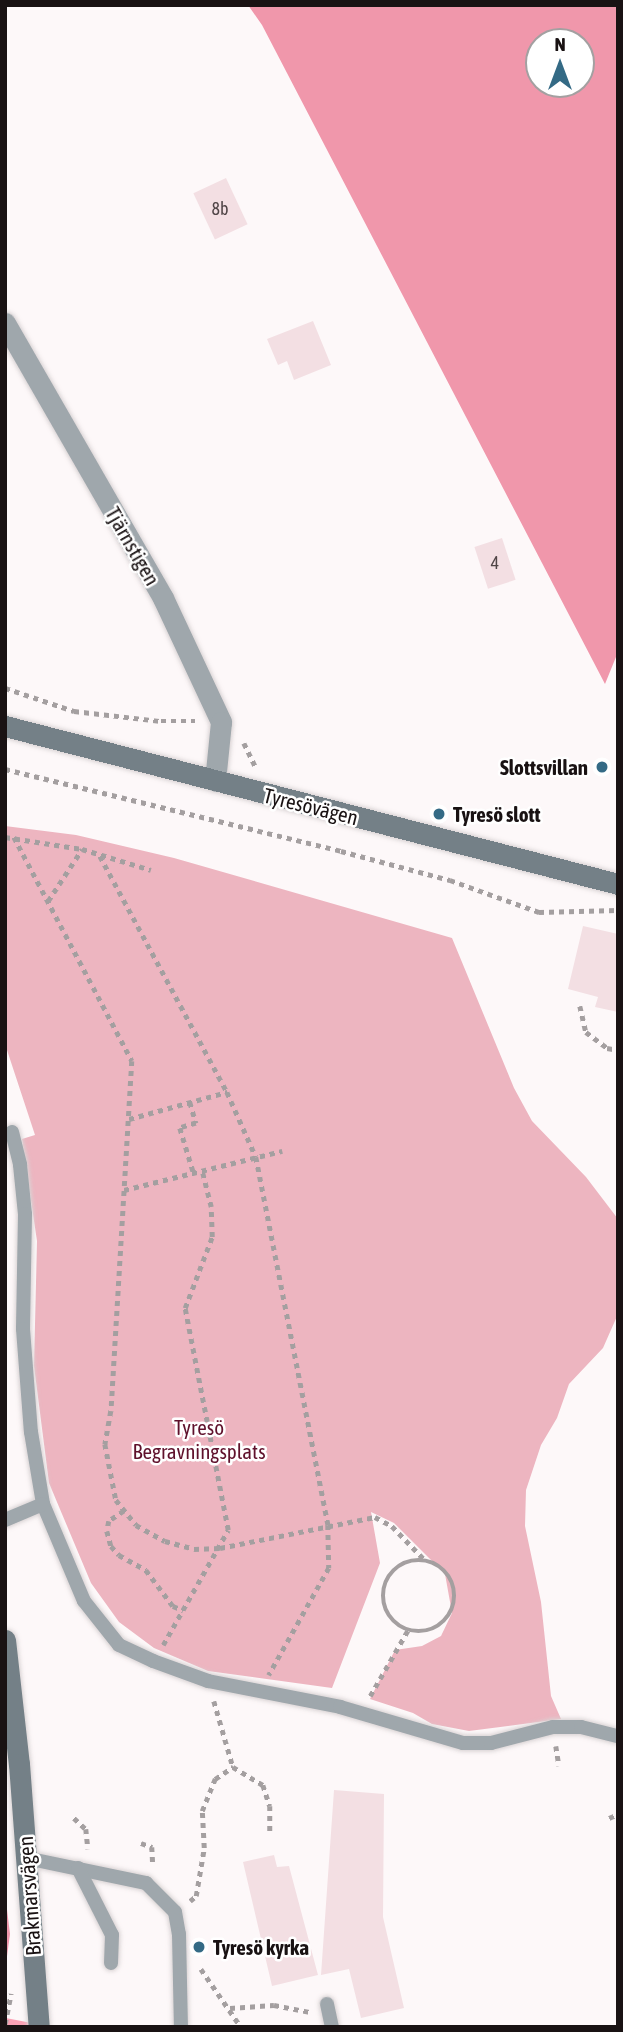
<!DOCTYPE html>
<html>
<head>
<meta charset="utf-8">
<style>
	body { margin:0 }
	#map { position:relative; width:623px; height:2032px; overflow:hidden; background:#fdf8f9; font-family:"Asap Condensed",sans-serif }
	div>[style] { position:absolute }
	.green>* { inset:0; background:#edb5c0 }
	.forest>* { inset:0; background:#f097ab }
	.stream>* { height:8px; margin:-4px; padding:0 4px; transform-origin:4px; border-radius:4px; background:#fba1b5 }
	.building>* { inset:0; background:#f3dfe3; transform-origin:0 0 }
	.path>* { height:4.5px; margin-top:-2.25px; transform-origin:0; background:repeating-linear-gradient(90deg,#a49fa0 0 5px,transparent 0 10px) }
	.path>.ring { margin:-2.25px; padding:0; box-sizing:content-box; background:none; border:4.5px solid #a49fa0; border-radius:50% }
	.roads { filter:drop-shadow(0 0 2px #d9d3d4) drop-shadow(0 0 2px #d9d3d4) }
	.lane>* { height:14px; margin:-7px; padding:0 7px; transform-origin:7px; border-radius:7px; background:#9fa7ac }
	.street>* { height:21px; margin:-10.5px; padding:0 10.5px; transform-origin:10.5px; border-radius:10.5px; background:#9fa7ac }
	.secondary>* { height:21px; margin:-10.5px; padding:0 10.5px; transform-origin:10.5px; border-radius:10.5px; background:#748087 }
	.dots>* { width:19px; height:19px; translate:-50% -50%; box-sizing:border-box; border:4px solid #fff; border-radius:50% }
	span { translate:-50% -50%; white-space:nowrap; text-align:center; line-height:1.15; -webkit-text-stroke:5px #fff; paint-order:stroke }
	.number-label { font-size:18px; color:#504547 }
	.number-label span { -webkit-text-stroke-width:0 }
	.street-label { font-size:21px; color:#191213 }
	.poi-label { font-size:21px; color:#191213; font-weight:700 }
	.right { translate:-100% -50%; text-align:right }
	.left { translate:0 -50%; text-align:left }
	.park-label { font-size:21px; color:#5f112c }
	.frame { position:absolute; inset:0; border:7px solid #191213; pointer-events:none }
	.north { position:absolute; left:525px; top:28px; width:70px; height:70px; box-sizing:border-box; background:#fff; border:2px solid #a3a0a1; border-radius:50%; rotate:0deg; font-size:19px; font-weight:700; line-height:28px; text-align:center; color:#191213 }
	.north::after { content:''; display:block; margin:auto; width:24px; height:32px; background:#346a85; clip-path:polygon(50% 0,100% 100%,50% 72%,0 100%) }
</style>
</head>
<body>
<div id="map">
	<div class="green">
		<div style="clip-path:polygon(5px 826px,76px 835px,174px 858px,452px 938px,514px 1088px,532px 1121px,586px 1177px,618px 1219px,618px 1314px,603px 1348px,569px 1384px,557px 1418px,541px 1445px,526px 1490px,525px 1526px,541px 1602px,551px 1696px,561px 1719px,469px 1731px,432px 1724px,413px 1713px,370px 1699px,395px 1650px,422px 1646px,441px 1636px,452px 1613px,445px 1574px,394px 1523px,371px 1512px,380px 1563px,332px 1688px,208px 1671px,154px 1648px,119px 1622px,91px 1583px,49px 1483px,34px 1366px,37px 1241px,22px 1139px,35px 1135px,5px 1044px)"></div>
	</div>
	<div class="forest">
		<div style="clip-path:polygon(evenodd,248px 5px,618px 5px,618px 652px,605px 684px,262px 25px,248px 5px,539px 42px,581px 42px,581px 84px,539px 84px,539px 42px)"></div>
		<div style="clip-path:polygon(5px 1893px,10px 1934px,5px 1971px)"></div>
	</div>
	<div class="stream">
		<div style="left:5px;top:2022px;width:25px;rotate:11deg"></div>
	</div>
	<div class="building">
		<div style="left:226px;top:178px;width:51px;height:36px;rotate:65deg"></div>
		<div style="clip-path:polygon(313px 321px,331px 365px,294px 380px,287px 361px,278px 365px,267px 339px)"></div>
		<div style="left:502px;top:538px;width:44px;height:29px;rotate:72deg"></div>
		<div style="clip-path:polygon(583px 926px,618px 934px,618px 1012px,595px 1007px,598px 997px,568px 989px)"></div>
		<div style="clip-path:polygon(334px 1790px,384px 1794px,383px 1917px,404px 2008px,361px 2018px,349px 1969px,321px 1975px)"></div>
		<div style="clip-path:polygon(274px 1855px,277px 1867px,289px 1866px,318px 1975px,272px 1986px,243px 1862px)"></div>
	</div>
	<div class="path">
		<div style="left:5px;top:688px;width:73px;rotate:18.4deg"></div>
		<div style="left:74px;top:711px;width:88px;rotate:6.6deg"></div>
		<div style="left:161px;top:721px;width:34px"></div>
		<div style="left:244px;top:743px;width:25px;rotate:64deg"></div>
		<div style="left:5px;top:769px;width:346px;rotate:13.7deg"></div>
		<div style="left:341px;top:851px;width:113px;rotate:14.9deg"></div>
		<div style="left:450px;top:880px;width:95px;rotate:19.8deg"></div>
		<div style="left:539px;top:912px;width:79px;rotate:-1.5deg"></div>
		<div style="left:5px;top:837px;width:78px;rotate:8.9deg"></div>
		<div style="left:82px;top:849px;width:72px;rotate:16.9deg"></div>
		<div style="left:14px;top:837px;width:253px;rotate:62.2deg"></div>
		<div style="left:132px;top:1061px;width:351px;rotate:93.4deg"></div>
		<div style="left:111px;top:1411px;width:34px;rotate:100deg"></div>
		<div style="left:105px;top:1444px;width:57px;rotate:78.9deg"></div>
		<div style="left:116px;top:1500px;width:32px;rotate:51deg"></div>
		<div style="left:136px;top:1525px;width:33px;rotate:29deg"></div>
		<div style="left:165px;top:1541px;width:30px;rotate:15deg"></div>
		<div style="left:194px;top:1549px;width:26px;rotate:-2deg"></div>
		<div style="left:220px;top:1548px;width:158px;rotate:-11.3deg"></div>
		<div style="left:375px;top:1517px;width:19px;rotate:28deg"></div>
		<div style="left:392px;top:1526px;width:47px;rotate:45.9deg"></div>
		<div style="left:100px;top:856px;width:268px;rotate:61.7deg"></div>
		<div style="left:227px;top:1092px;width:71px;rotate:66deg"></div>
		<div style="left:256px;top:1157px;width:375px;rotate:78.9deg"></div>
		<div style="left:328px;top:1525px;width:43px;rotate:88.7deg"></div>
		<div style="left:329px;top:1568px;width:123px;rotate:119.3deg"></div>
		<div style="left:48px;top:901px;width:62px;rotate:-56.8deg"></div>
		<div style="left:580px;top:1006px;width:27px;rotate:77deg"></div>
		<div style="left:586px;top:1032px;width:26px;rotate:37deg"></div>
		<div style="left:607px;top:1048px;width:11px;rotate:10deg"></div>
		<div style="left:190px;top:1102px;width:22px;rotate:74deg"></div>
		<div style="left:196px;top:1123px;width:17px;rotate:163deg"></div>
		<div style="left:180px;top:1128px;width:48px;rotate:73.1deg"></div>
		<div style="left:129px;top:1119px;width:102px;rotate:-15.4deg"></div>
		<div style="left:124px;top:1190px;width:163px;rotate:-13.9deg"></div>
		<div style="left:124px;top:1511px;width:18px;rotate:146deg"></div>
		<div style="left:109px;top:1521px;width:10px;rotate:101deg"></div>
		<div style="left:107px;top:1531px;width:16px;rotate:75deg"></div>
		<div style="left:111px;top:1546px;width:12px;rotate:48deg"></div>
		<div style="left:119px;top:1555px;width:31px;rotate:29deg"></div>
		<div style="left:146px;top:1570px;width:45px;rotate:53.1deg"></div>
		<div style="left:173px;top:1606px;width:11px;rotate:22deg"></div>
		<div class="ring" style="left:383px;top:1560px;width:67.5px;height:67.5px"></div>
		<div style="left:163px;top:1645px;width:132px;rotate:-60.5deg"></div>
		<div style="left:228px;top:1530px;width:226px;rotate:-101deg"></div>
		<div style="left:185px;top:1308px;width:76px;rotate:-69.2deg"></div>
		<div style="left:212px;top:1237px;width:30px;rotate:-92deg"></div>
		<div style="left:211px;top:1207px;width:36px;rotate:-104deg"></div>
		<div style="left:370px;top:1696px;width:76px;rotate:-60.1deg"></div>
		<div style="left:214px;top:1701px;width:69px;rotate:73.9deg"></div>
		<div style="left:556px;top:1746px;width:20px;rotate:81deg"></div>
		<div style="left:74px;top:1818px;width:16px;rotate:43deg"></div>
		<div style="left:86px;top:1829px;width:20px;rotate:84deg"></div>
		<div style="left:609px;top:1818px;width:10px;rotate:-24deg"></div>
		<div style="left:141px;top:1843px;width:12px;rotate:20deg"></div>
		<div style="left:152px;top:1847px;width:19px;rotate:87deg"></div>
		<div style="left:190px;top:1901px;width:8px;rotate:-40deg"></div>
		<div style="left:196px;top:1896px;width:49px;rotate:-80.5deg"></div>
		<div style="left:204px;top:1848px;width:37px;rotate:-93deg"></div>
		<div style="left:202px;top:1811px;width:35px;rotate:-68deg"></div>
		<div style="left:215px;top:1779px;width:22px;rotate:-34deg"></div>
		<div style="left:233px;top:1767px;width:35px;rotate:31deg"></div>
		<div style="left:263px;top:1785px;width:22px;rotate:72deg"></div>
		<div style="left:270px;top:1806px;width:25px;rotate:90deg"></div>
		<div style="left:201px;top:1969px;width:70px;rotate:55.4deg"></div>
		<div style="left:230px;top:2008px;width:44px;rotate:-3.9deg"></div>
		<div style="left:274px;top:2005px;width:36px;rotate:11deg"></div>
		<div style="left:5px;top:2024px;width:31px;rotate:-79deg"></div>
	</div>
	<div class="roads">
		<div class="lane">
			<div style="left:12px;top:1132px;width:34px;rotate:76deg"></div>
			<div style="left:20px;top:1165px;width:49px;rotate:84.2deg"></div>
			<div style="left:25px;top:1214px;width:115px;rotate:91deg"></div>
			<div style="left:23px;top:1329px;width:103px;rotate:85.6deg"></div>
			<div style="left:31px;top:1432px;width:73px;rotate:80.5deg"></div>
			<div style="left:43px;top:1504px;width:105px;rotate:67.1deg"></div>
			<div style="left:84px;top:1601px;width:56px;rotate:51.5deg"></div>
			<div style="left:119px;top:1645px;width:38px;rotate:25deg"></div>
			<div style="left:153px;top:1661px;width:59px;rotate:20deg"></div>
			<div style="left:208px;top:1681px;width:135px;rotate:11.1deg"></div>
			<div style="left:340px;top:1707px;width:128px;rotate:16.3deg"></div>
			<div style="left:463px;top:1743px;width:28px"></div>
			<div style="left:491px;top:1743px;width:64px;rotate:-14.5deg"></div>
			<div style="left:553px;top:1727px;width:28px"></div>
			<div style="left:581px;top:1727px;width:38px;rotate:14deg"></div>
			<div style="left:5px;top:1520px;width:41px;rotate:-22.8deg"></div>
			<div style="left:26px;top:1858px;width:123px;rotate:11.8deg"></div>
			<div style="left:146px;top:1883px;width:41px;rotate:45deg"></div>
			<div style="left:175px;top:1912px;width:22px;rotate:80deg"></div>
			<div style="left:179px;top:1934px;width:93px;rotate:88.8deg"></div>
			<div style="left:78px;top:1868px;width:75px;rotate:63.1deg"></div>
			<div style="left:112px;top:1935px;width:28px;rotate:92deg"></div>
			<div style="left:327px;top:2004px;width:24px;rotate:78deg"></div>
		</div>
		<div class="street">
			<div style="left:5px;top:323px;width:317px;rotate:60.1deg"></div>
			<div style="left:163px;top:598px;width:137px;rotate:64.9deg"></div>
			<div style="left:221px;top:722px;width:59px;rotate:95.8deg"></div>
		</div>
		<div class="secondary">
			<div style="left:5px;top:726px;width:633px;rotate:14.45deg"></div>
			<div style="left:5px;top:1640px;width:125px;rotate:83.6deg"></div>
			<div style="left:19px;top:1764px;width:264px;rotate:85.7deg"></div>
		</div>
	</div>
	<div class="dots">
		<div style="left:602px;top:767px;background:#346a85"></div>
		<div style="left:439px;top:814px;background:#346a85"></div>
		<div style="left:199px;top:1947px;background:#346a85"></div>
	</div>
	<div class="number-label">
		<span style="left:220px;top:209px">8b</span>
		<span style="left:495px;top:563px">4</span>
	</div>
	<div class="street-label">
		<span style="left:133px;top:546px;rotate:60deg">Tjärnstigen</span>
		<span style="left:311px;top:806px;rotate:14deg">Tyresövägen</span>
		<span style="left:29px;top:1896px;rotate:-94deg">Brakmarsvägen</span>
	</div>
	<div class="poi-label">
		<span class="right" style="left:588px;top:767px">Slottsvillan</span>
		<span class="left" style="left:453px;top:814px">Tyresö slott</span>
		<span class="left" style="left:213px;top:1947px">Tyresö kyrka</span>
	</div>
	<div class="park-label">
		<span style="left:199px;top:1439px">Tyresö<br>Begravningsplats</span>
	</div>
	<div class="frame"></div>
	<div class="north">N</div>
</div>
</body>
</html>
